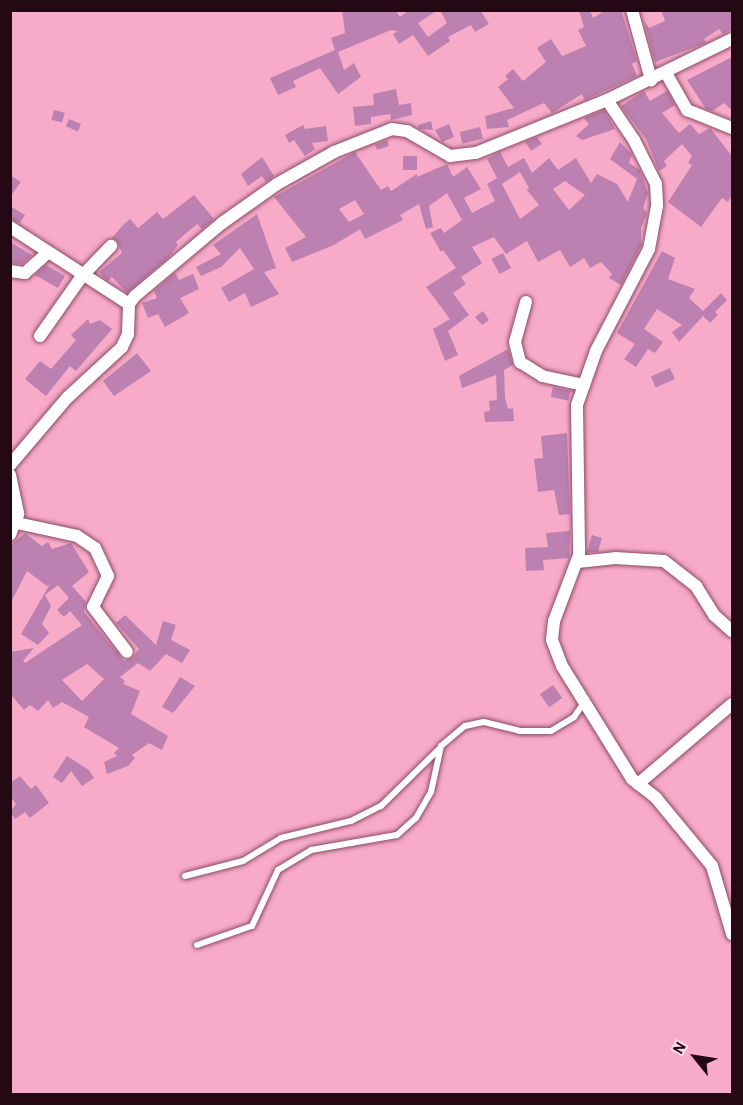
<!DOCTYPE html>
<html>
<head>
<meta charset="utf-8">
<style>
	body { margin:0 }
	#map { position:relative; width:743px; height:1105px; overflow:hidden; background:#f7abc8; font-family:"Alegreya Sans",sans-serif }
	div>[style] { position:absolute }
	.building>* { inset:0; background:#bc81b0; transform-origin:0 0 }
	.roads { filter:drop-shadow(0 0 2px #8d4a67) drop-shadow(0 0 2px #8d4a67) }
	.service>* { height:6px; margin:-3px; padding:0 3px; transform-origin:3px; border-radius:3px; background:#fff }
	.minor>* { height:12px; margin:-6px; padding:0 6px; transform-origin:6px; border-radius:6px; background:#fff }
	span { translate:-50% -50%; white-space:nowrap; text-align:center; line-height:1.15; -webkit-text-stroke:4.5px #fbdbe6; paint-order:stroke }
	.frame { position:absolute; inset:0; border:12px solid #240915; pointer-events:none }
	.north { position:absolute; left:665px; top:1027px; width:60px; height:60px; -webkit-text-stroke:4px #fbdbe6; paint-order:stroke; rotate:300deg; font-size:16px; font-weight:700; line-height:24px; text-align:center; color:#240915 }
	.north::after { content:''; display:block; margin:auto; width:21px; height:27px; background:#240915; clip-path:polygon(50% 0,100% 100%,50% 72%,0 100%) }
</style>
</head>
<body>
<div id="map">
	<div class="building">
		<div style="clip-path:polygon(342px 10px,395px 10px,400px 17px,409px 10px,438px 10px,418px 23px,428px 37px,447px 23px,440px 10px,480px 10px,489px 24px,475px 32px,471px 25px,448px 37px,450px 41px,428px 56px,413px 35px,399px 44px,393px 34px,398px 31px,391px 30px,338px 52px,344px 70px,354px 63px,361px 77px,338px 94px,320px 68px,293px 81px,296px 87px,278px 95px,270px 78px,335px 50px,331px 38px,345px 33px)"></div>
		<div style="clip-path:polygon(579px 10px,590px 10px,593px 18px,606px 10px,621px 10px,637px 61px,632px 64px,637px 76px,585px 100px,582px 94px,552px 113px,544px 103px,507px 120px,509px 127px,487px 129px,485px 116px,514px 108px,498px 87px,508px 79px,505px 76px,513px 69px,523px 81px,546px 62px,537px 48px,551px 39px,562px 56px,586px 46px,578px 30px,584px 27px)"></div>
		<div style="clip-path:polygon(661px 10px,732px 10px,732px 29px,723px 34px,719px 29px,704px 39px,706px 43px,655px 62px,644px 21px,649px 28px,665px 21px)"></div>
		<div style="clip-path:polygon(732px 57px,732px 111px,724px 103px,712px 111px,706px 109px,687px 80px)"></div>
		<div style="clip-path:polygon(396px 89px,399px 105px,411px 103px,412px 115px,391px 120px,390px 114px,371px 117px,371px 124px,355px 126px,353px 107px,374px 105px,373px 94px)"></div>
		<div style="clip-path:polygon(644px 91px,650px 101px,667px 91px,675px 105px,662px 113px,679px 133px,690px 124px,699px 134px,710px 128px,732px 156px,732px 195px,728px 202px,722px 198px,701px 227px,668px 202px,692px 165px,688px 163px,692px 156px,682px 144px,664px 161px,667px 166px,659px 171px,646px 139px,621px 106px)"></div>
		<div style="left:54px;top:110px;width:11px;height:10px;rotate:15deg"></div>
		<div style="clip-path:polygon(604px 110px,615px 129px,582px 140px,576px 136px,589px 124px,584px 118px)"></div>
		<div style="left:69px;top:119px;width:13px;height:8px;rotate:23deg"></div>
		<div style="clip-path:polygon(431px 121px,433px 130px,419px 129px,418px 125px)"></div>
		<div style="clip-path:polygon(449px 124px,454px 137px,442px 142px,435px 130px)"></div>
		<div style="clip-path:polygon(303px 125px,305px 129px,326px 126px,328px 141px,312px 143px,315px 149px,305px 156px,294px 140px,289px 143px,285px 135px)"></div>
		<div style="left:480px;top:127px;width:12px;height:21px;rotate:76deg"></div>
		<div style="clip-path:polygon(537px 137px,542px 144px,531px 151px,525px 142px)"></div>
		<div style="clip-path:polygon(387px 140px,389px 146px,377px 150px,375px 145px)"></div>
		<div style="clip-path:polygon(evenodd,620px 142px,632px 154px,629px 163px,640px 170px,648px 193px,643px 208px,647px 213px,641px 228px,641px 246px,621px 285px,609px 278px,612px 274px,601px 262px,590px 268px,584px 258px,570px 267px,560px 250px,538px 262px,527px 241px,506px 254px,494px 237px,472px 247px,482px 263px,461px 277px,466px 284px,453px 293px,469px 315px,448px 331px,458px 355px,445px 361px,433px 329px,450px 319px,426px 287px,456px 268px,443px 250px,441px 252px,430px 233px,441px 228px,444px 233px,462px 220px,447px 193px,429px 206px,433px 227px,426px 229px,419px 204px,400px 215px,403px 220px,365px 239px,360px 229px,334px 245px,292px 262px,285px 248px,306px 237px,274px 197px,355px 152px,381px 190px,388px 186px,391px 191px,417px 174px,417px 177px,447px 164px,453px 177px,467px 167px,481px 189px,464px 198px,472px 213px,495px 201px,487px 184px,497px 178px,487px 159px,500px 152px,508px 167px,524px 158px,532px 173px,549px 158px,558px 170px,576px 158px,591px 183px,597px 174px,617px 184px,628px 202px,637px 179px,610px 159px,620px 142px,520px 172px,529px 188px,527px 190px,539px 205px,520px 219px,502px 184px,520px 172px,620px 142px,565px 181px,585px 195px,569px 210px,553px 189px,565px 181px,620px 142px,355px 200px,364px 214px,349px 222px,339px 209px,355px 200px)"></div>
		<div style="left:417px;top:156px;width:14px;height:14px;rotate:90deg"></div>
		<div style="clip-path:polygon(262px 157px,274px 176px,266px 182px,262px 176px,248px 186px,241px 174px)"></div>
		<div style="clip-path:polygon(10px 175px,21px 182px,10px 197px)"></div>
		<div style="clip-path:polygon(194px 195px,214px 219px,202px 229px,197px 224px,176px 242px,178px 245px,168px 258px,127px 293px,112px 277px,108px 281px,103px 277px,99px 272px,122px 253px,117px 241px,112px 238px,123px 225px,130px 219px,138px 228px,157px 212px,163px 219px)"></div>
		<div style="clip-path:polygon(10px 206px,25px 215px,20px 223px,10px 219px)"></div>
		<div style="clip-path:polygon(257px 214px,276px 268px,264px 272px,279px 294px,251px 307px,245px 293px,229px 302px,221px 288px,254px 269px,240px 248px,221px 267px,201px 276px,196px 267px,221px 254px,213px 245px)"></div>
		<div style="clip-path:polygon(10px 242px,32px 255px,22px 264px,10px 263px)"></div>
		<div style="clip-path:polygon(662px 251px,675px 258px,668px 279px,695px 289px,689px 298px,703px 311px,721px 293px,727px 300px,715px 312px,718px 315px,710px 323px,703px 316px,679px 342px,672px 332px,682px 325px,657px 309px,644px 329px,663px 342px,655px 353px,648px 349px,636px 367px,624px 359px,635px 344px,617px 333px)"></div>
		<div style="left:503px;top:253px;width:17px;height:13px;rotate:62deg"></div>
		<div style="clip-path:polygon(46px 265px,65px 276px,58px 288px,35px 275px)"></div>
		<div style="clip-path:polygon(175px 273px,179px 280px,193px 274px,199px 289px,180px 298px,189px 313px,165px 327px,158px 314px,148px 318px,142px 303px,157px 298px,154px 291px)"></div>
		<div style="clip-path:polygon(483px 311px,489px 320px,482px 325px,475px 317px)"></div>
		<div style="clip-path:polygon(88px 319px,90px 324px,100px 320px,112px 329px,76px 371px,70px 366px,46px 396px,25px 379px,40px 361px,51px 369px,76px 340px,71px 335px)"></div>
		<div style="clip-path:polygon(508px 349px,513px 365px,504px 370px,505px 398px,508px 409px,513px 408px,514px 421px,485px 422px,484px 412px,490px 411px,489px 401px,497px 400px,496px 375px,462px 388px,459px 376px)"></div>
		<div style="clip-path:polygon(137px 353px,151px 371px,114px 396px,103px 381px)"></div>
		<div style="left:670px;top:368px;width:12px;height:21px;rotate:66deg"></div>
		<div style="left:553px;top:387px;width:18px;height:10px;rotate:13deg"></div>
		<div style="clip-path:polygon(567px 433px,570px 514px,559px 515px,554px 490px,538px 492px,534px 459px,543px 458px,541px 436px)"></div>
		<div style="clip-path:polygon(570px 531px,569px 558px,543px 560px,544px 570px,526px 571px,525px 548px,548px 547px,546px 533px)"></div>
		<div style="clip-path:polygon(evenodd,25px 533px,42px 546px,48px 542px,52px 549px,71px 543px,89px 572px,72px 586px,86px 602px,84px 612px,124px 661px,132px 658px,139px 649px,116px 623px,125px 615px,156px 645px,163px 621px,176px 625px,171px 640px,190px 650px,182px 663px,166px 654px,150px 671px,138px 663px,120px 677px,125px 681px,123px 684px,140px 691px,131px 714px,168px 736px,162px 750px,149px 743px,132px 755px,135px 758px,128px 766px,107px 774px,104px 762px,117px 756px,114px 753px,119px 748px,84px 727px,89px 717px,62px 702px,53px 708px,48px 700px,38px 711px,30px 705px,24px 710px,12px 696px,10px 652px,34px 648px,23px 661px,25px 663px,82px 625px,70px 611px,64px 617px,57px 610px,69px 598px,58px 585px,45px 595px,51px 606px,42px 624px,49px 633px,38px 645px,21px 634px,50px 584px,47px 586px,27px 571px,10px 604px,10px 546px,25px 533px,87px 664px,104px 679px,82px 701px,62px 680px,87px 664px)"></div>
		<div style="clip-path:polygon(592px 535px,602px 538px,598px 552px,587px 552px)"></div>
		<div style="clip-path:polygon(180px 677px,195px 686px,173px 713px,162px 707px)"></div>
		<div style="left:553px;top:685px;width:16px;height:16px;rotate:55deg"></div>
		<div style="clip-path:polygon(67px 756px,89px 770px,94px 778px,82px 786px,71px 771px,62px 783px,53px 777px)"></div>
		<div style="clip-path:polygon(20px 776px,31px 789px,36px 785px,49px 803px,30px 818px,25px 812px,15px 819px,10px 812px,16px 804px,10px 796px,10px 783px)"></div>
	</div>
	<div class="roads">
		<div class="service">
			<div style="left:185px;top:876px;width:60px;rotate:-14.5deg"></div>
			<div style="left:243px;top:861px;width:44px;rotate:-31.2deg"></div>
			<div style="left:281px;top:838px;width:72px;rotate:-13.7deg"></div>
			<div style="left:351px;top:821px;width:34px;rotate:-27deg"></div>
			<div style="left:381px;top:806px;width:81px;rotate:-44.5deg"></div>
			<div style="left:197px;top:945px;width:58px;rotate:-19.1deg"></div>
			<div style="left:252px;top:926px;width:62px;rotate:-65.1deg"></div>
			<div style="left:278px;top:870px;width:39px;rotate:-31deg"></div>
			<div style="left:311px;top:850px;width:87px;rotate:-9.9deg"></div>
			<div style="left:397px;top:835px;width:25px;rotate:-42deg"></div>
			<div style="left:416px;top:818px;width:30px;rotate:-60deg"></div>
			<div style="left:431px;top:792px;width:47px;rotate:-77.7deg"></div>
			<div style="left:441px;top:746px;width:31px;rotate:-40deg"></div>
			<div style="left:465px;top:726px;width:19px;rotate:-12deg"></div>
			<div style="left:484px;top:722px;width:36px;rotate:14deg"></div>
			<div style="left:519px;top:731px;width:32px"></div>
			<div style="left:551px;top:731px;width:27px;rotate:-31deg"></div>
			<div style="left:574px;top:717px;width:19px;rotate:-55deg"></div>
		</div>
		<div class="minor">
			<div style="left:632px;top:10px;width:73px;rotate:74.8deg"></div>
			<div style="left:666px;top:73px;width:43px;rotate:60.4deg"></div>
			<div style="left:687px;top:110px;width:48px;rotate:21.8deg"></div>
			<div style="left:607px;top:100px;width:48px;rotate:56deg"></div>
			<div style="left:634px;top:140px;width:49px;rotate:63.4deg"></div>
			<div style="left:656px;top:184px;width:22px;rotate:87deg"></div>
			<div style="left:657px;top:206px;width:44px;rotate:100.5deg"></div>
			<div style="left:649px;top:249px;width:115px;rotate:117.5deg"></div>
			<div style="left:596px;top:351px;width:57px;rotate:109.4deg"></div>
			<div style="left:577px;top:405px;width:150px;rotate:89.2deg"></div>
			<div style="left:579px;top:555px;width:71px;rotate:110.7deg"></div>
			<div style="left:554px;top:621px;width:19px;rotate:96deg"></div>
			<div style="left:552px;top:640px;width:28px;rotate:69deg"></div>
			<div style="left:562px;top:666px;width:133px;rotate:58.2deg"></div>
			<div style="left:632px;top:779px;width:31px;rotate:38deg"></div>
			<div style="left:656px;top:798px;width:88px;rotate:50.5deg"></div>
			<div style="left:712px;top:866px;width:71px;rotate:73.6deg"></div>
			<div style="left:10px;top:227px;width:142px;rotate:32.9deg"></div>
			<div style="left:10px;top:271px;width:15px;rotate:8deg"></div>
			<div style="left:25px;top:273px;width:30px;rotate:-42deg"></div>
			<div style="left:526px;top:302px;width:41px;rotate:105.4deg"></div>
			<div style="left:515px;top:342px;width:21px;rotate:76deg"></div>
			<div style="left:520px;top:362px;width:26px;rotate:32deg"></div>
			<div style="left:542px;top:376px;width:43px;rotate:12.1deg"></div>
			<div style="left:40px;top:336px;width:73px;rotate:-55deg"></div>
			<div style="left:82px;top:276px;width:42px;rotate:-46deg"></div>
			<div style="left:10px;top:465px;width:88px;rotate:-49.6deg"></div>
			<div style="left:67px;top:398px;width:75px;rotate:-42.8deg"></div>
			<div style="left:122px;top:347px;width:14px;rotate:-65deg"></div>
			<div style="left:128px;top:334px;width:30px;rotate:-88deg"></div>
			<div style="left:129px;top:304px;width:10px;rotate:-53deg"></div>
			<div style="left:135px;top:296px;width:114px;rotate:-40deg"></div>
			<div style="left:222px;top:223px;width:67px;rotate:-35.3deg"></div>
			<div style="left:277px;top:184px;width:65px;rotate:-29.3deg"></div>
			<div style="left:334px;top:152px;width:62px;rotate:-21.6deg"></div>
			<div style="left:392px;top:129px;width:15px;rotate:8deg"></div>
			<div style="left:407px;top:131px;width:50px;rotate:30.2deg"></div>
			<div style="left:450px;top:156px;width:26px;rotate:-7deg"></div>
			<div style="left:476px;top:153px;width:141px;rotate:-22deg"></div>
			<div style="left:607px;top:100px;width:139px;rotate:-26deg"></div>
			<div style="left:10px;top:475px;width:40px;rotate:78deg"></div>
			<div style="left:18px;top:514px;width:22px;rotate:111deg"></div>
			<div style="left:17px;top:523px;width:61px;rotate:12.2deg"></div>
			<div style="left:77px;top:536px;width:22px;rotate:34deg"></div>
			<div style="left:95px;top:548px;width:31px;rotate:65deg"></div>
			<div style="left:108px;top:576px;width:34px;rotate:116deg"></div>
			<div style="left:93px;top:607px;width:56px;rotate:52.9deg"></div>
			<div style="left:578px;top:562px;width:37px;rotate:-6deg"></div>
			<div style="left:615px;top:558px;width:49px;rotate:3.5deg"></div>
			<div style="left:664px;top:561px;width:41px;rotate:38deg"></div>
			<div style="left:696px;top:586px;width:34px;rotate:58deg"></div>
			<div style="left:714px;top:615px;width:24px;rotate:42deg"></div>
			<div style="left:638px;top:784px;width:123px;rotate:-40.4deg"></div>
		</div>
	</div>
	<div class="frame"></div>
	<div class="north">N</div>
</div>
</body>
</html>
